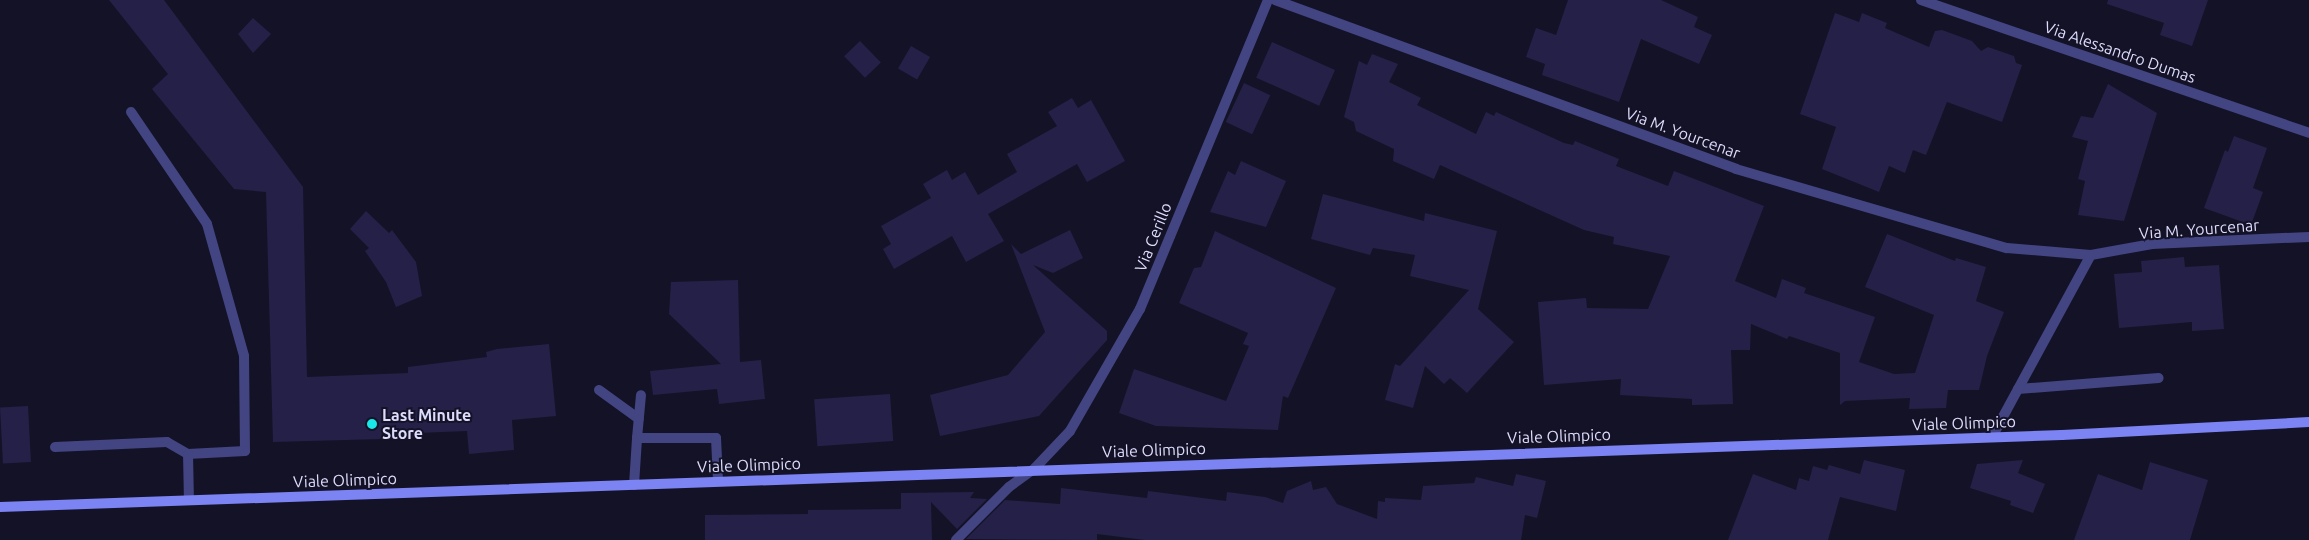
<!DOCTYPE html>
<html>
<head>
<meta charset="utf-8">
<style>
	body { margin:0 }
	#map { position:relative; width:2309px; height:540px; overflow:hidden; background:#141227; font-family:Ubuntu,sans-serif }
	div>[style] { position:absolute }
	.building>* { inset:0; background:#252047; transform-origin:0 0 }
	.lane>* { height:10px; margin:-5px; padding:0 5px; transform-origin:5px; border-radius:5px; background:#424582 }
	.street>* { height:10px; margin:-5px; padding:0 5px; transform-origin:5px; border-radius:5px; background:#424582 }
	.secondary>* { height:10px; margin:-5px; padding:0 5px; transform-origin:5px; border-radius:5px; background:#7c83f3 }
	.dots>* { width:14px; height:14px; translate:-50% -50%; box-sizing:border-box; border:2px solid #141227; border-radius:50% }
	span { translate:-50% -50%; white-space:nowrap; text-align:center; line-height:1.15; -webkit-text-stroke:4px #141227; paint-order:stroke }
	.street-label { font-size:16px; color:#dddcfc }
	.poi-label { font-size:16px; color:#dddcfc; font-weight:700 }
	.left { translate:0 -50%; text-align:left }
</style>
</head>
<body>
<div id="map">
	<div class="building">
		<div style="clip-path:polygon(109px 0,164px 0,303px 187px,307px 377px,408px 373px,408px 367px,487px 357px,486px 352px,497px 349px,549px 344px,556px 416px,512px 420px,514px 450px,469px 454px,467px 431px,418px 433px,418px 438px,273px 442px,266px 192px,234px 189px,152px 89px,168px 74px)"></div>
		<div style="clip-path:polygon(1568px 0,1661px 0,1698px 17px,1694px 27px,1712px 35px,1699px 64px,1641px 39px,1619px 102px,1542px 75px,1545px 64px,1526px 57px,1536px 28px,1556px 35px)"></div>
		<div style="clip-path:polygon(2108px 0,2208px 0,2192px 46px,2160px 35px,2164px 23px,2107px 4px)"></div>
		<div style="clip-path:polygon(1835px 13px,1859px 22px,1862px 13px,1887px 23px,1885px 28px,1929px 47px,1935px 31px,1942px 30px,1972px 41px,1981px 51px,1988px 47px,2014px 56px,2016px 63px,2022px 65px,2002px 122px,1947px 102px,1926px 155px,1913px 150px,1905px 173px,1889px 166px,1879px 192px,1822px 169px,1836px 127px,1800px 114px)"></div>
		<div style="clip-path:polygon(253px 18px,271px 34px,253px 53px,238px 34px)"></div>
		<div style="left:860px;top:41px;width:30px;height:22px;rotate:46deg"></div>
		<div style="left:1272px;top:42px;width:69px;height:39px;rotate:24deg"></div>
		<div style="left:911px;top:46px;width:22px;height:26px;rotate:30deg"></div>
		<div style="clip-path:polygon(1372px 54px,1398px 64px,1389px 82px,1421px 98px,1417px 105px,1476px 134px,1486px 112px,1494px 116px,1496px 112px,1564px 143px,1573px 145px,1575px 141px,1619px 159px,1616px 166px,1668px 186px,1674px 171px,1764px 206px,1735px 281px,1776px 298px,1782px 279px,1806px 288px,1804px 293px,1875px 317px,1859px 362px,1894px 374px,1915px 373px,1934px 315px,1865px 287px,1887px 234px,1955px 261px,1956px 258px,1986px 267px,1976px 301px,2004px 312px,1987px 356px,1979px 390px,1948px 390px,1946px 408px,1909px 409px,1910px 398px,1845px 401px,1840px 405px,1840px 353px,1789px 336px,1787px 339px,1751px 324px,1750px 350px,1731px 350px,1733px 404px,1692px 405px,1692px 399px,1620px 395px,1621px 379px,1544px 385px,1538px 302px,1586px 298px,1587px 308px,1648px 309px,1670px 256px,1613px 244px,1614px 237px,1584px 230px,1440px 165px,1434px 179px,1393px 161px,1394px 149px,1356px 131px,1354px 122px,1344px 117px,1359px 61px,1367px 65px)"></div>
		<div style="left:1244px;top:83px;width:29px;height:43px;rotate:25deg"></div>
		<div style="clip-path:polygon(2108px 84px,2157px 113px,2124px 221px,2078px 215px,2085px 181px,2078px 179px,2088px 141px,2072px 137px,2081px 116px,2093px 118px)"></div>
		<div style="clip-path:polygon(1072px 98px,1078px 108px,1091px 100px,1125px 161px,1087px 182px,1077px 164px,988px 214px,1004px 241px,966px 262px,952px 236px,894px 269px,883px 249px,891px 244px,881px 226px,931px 198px,923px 184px,947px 170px,952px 180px,965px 172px,978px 195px,1017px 172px,1007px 154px,1057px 126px,1048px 112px)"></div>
		<div style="clip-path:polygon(2234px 136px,2267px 148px,2253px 188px,2263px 192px,2251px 225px,2204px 208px,2225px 150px,2228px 152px)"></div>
		<div style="clip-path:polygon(1241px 161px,1286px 181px,1266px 227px,1210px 212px,1228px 171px,1235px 175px)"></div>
		<div style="clip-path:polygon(1323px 194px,1424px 221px,1425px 213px,1497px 231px,1478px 309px,1514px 342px,1467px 393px,1450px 378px,1444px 384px,1425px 366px,1413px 408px,1385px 400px,1395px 364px,1400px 366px,1469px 290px,1410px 276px,1415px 255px,1373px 248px,1370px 255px,1311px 239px)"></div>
		<div style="clip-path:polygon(366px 211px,389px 233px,392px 230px,416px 262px,422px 296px,396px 307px,386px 282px,365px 251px,369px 248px,350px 229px)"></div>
		<div style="clip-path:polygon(1070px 230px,1083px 258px,1053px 273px,1033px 265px,1107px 331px,1107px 340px,1039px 416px,940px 436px,930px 395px,1008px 375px,1045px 332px,1011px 244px,1021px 254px)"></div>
		<div style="clip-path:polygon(1215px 231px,1336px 288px,1288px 398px,1283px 396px,1278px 430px,1156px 426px,1119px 413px,1134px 369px,1226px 401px,1249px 346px,1243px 344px,1248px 333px,1179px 303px,1194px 268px,1201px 267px)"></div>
		<div style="clip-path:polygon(2184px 257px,2185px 267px,2219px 265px,2224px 329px,2192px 331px,2192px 322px,2119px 328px,2114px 274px,2142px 272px,2141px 261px)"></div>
		<div style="clip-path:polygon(738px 280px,740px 362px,761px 360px,765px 399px,719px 404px,717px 389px,653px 395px,650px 371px,721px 364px,669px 314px,671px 282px)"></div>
		<div style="left:890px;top:394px;width:47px;height:76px;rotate:86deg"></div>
		<div style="left:28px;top:406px;width:56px;height:28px;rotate:87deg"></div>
		<div style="clip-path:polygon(1864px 460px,1905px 470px,1896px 511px,1840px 497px,1828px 540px,1728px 540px,1753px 474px,1796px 490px,1799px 478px,1809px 481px,1813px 466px,1827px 470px,1829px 465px,1860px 474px)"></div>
		<div style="clip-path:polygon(2023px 460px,2018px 473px,2045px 484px,2033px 513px,2010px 505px,2011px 501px,1970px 488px,1977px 464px)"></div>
		<div style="clip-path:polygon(2150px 462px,2208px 480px,2190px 540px,2074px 540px,2098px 474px,2142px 490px)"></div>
		<div style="clip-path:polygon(1516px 474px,1546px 481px,1537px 518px,1525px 515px,1521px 540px,1145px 540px,1097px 534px,1097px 540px,966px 539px,1005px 500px,1060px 504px,1061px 488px,1147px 498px,1148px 491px,1226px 501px,1227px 492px,1265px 497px,1283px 503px,1287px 491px,1311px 481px,1313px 490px,1326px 487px,1337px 504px,1377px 519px,1378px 501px,1385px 502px,1385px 498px,1421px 500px,1423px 486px,1474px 483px,1476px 477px,1513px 486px)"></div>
		<div style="clip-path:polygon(974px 492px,970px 498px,987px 499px,957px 529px,931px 502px,932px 540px,705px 540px,705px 515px,808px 514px,808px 510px,901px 509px,901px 493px)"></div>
	</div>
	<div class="lane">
		<div style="left:131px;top:112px;width:135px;rotate:55.8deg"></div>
		<div style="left:207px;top:224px;width:137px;rotate:74.3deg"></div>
		<div style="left:244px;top:356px;width:95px;rotate:89.4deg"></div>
		<div style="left:245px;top:451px;width:57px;rotate:177deg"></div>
		<div style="left:2018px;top:389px;width:141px;rotate:-4.5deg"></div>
		<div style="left:599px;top:390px;width:49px;rotate:35.9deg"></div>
		<div style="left:637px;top:438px;width:43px;rotate:-84.7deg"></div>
		<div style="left:55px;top:447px;width:112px;rotate:-2.6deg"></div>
		<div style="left:167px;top:442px;width:24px;rotate:30deg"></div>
		<div style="left:188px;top:454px;width:46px;rotate:88.8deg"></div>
		<div style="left:634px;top:485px;width:47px;rotate:-86.3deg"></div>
		<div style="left:637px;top:438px;width:79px"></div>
		<div style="left:716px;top:438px;width:43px;rotate:87.3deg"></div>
	</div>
	<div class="street">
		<div style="left:1275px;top:0;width:491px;rotate:20.1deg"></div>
		<div style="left:1736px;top:169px;width:282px;rotate:16.3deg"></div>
		<div style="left:2007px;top:248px;width:84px;rotate:4.8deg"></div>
		<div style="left:2091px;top:255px;width:62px;rotate:-10.2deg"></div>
		<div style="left:2152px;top:244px;width:157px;rotate:-2.6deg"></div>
		<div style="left:1921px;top:0;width:410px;rotate:18.9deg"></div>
		<div style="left:1992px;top:437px;width:207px;rotate:-61.5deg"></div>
		<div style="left:956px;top:540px;width:75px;rotate:-45deg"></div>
		<div style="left:1009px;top:487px;width:32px;rotate:-36deg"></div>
		<div style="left:1035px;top:468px;width:51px;rotate:-46.6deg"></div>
		<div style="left:1070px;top:431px;width:141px;rotate:-60.2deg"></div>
		<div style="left:1140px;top:309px;width:334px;rotate:-67.5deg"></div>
	</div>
	<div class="secondary">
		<div style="left:0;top:507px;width:2063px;rotate:-2deg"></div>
		<div style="left:2062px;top:435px;width:247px;rotate:-3deg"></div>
	</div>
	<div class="dots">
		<div style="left:372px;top:424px;background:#19e8ea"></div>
	</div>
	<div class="street-label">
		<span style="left:2120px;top:52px;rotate:19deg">Via Alessandro Dumas</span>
		<span style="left:1683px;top:133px;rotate:20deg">Via M. Yourcenar</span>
		<span style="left:2199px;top:229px;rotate:-4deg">Via M. Yourcenar</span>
		<span style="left:1153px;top:237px;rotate:-68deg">Via Cerillo</span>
		<span style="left:1964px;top:423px;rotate:-2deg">Viale Olimpico</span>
		<span style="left:1559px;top:436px;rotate:-2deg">Viale Olimpico</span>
		<span style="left:1154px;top:450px;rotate:-2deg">Viale Olimpico</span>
		<span style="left:749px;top:465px;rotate:-2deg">Viale Olimpico</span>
		<span style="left:345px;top:480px;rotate:-2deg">Viale Olimpico</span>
	</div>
	<div class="poi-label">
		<span class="left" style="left:382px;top:424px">Last Minute<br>Store</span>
	</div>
</div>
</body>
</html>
